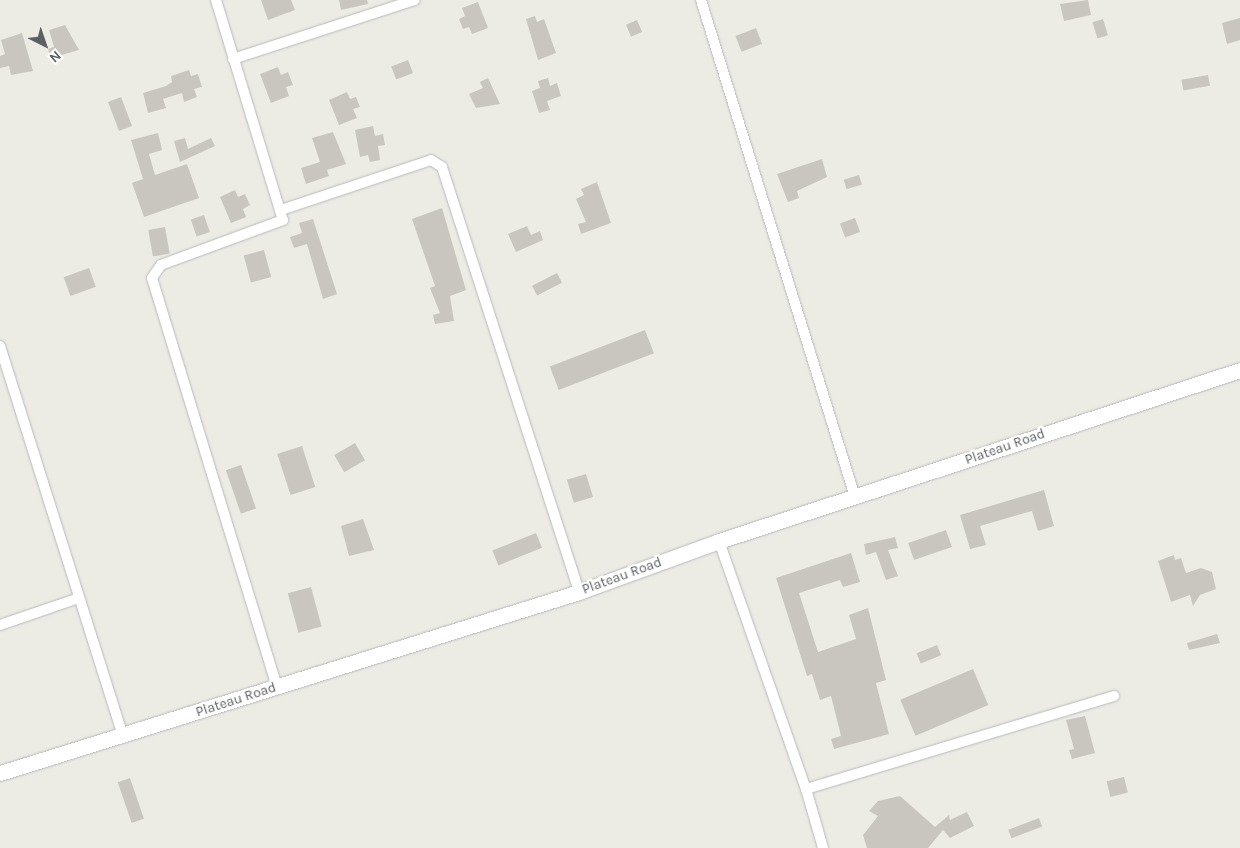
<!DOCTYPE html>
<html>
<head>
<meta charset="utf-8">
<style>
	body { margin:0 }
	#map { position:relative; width:1240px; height:848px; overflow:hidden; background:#edece4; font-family:Karla,sans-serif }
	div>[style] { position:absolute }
	.building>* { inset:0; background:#c9c6c0; transform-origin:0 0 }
	.roads { filter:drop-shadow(0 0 1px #b6b9bd) drop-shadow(0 0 1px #b6b9bd) }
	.street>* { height:10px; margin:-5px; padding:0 5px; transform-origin:5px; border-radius:5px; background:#fff }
	.secondary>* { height:15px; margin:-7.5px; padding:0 7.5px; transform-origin:7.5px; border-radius:7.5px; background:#fff }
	span { translate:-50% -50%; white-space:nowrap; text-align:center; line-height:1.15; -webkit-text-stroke:4.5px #fff; paint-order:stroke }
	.street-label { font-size:14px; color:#5c5f63 }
	.north { position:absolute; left:20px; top:20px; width:50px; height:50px; -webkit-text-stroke:4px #fff; paint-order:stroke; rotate:139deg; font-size:14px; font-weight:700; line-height:20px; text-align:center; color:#5c5f63 }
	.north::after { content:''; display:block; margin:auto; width:18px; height:22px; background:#5c5f63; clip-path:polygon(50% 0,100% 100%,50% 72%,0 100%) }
</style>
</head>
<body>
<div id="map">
	<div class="building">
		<div style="clip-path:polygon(261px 0,291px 0,295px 10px,268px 20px)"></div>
		<div style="clip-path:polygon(339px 0,367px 0,368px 4px,341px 10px)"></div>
		<div style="clip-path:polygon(1088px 0,1091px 15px,1064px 21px,1060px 4px)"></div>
		<div style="clip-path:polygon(478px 2px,488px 28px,472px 34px,469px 27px,463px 29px,459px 19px,465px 16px,462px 8px)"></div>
		<div style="clip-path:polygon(535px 16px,537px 22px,544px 19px,556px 53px,538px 60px,526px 19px)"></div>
		<div style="clip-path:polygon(1240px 18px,1240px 40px,1227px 44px,1222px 23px)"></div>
		<div style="left:1103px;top:19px;width:17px;height:11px;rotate:73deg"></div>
		<div style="left:637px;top:20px;width:13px;height:12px;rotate:67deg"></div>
		<div style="clip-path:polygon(65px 25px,79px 50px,51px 58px,48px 49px,54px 47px,49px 30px)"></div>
		<div style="left:756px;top:28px;width:17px;height:22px;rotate:69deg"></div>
		<div style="clip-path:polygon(22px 33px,33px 71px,11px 75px,9px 66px,0 68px,0 56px,5px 54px,1px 40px)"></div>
		<div style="left:408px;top:60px;width:14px;height:18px;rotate:69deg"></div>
		<div style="clip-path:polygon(278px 67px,281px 75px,288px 72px,293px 85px,286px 87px,289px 96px,271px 103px,260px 74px)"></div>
		<div style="clip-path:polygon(189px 70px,191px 76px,198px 74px,202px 87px,194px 89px,197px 97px,184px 102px,182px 93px,163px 99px,166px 108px,148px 113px,143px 93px,166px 86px,172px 82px,171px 76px)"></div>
		<div style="left:1208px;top:75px;width:11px;height:27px;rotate:80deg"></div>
		<div style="clip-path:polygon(488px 78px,500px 104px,476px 108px,469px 94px,483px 88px,480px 82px)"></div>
		<div style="clip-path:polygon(548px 78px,550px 86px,557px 83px,561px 96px,547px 101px,550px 110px,539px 113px,532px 91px,540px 88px,538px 81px)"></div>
		<div style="clip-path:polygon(347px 92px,350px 99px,356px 97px,360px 107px,353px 109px,357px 118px,339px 125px,329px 100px)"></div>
		<div style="left:121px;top:97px;width:31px;height:14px;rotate:69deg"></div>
		<div style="clip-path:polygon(373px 126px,375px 136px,383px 134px,385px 145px,378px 146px,380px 160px,370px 162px,368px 155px,360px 157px,355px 130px)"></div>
		<div style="clip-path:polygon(333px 132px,346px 164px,327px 170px,329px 176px,306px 184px,301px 168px,320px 162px,312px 138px)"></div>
		<div style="clip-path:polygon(158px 133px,162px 150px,149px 154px,155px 175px,187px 164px,199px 198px,144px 217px,132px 183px,143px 179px,131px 140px)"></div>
		<div style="clip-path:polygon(185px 138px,188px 149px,211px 138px,215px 146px,180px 162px,174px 141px)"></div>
		<div style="clip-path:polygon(822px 159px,827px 177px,797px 191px,799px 198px,788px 202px,777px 174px)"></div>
		<div style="left:859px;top:175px;width:10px;height:16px;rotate:73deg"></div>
		<div style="clip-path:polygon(597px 182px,611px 223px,581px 234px,578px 224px,586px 222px,576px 199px,584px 195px,581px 189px)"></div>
		<div style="clip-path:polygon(235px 190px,238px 197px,245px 194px,250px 205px,243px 209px,246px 217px,231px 223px,220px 197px)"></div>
		<div style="clip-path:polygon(442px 208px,466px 290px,450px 296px,454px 321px,435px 324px,433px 315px,440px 313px,430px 288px,435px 286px,412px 219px)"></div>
		<div style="left:204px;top:215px;width:18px;height:14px;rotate:71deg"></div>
		<div style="left:855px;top:218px;width:15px;height:16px;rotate:70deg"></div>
		<div style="clip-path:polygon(313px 219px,337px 294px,323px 299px,307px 244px,294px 248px,290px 237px,302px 233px,299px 223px)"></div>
		<div style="clip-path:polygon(527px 226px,531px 235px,540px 231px,543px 240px,516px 252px,508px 234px)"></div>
		<div style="left:165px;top:227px;width:27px;height:17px;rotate:80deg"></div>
		<div style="left:264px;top:250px;width:28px;height:21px;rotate:75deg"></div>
		<div style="left:89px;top:268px;width:20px;height:27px;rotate:70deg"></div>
		<div style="left:557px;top:273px;width:11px;height:28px;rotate:63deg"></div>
		<div style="left:645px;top:330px;width:25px;height:102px;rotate:69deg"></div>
		<div style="left:355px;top:443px;width:20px;height:24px;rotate:60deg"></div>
		<div style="left:302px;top:446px;width:43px;height:26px;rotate:72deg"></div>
		<div style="left:241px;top:465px;width:46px;height:16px;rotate:71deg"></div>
		<div style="left:586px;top:474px;width:24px;height:20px;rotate:73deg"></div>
		<div style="clip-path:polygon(1044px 490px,1054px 526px,1038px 531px,1032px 511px,980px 526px,986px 545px,970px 549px,960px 515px)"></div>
		<div style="clip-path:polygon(363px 519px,374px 550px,349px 556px,341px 526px)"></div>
		<div style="left:946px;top:530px;width:18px;height:40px;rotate:71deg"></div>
		<div style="left:536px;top:533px;width:16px;height:47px;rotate:68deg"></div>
		<div style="clip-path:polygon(895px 537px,898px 548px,888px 550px,898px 576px,886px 580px,876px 552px,866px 555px,864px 544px)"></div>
		<div style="clip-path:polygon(851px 553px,860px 582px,843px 587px,840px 580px,799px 593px,818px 652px,856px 639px,849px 615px,868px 608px,886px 680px,876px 683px,889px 734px,834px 749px,831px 739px,841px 736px,831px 696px,820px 700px,812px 674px,807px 676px,776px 578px)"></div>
		<div style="clip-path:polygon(1174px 555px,1175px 560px,1181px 558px,1186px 573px,1201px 568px,1212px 572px,1216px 589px,1200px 595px,1193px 606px,1190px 595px,1171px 602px,1158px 561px)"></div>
		<div style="left:311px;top:587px;width:41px;height:24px;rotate:75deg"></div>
		<div style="clip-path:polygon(1217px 634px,1220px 643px,1189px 650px,1187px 643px)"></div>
		<div style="left:937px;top:645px;width:11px;height:22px;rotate:68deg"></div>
		<div style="left:973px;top:669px;width:39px;height:79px;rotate:67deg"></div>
		<div style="clip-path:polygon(1085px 716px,1095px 753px,1072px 759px,1069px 750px,1074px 749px,1066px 720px)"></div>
		<div style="left:1124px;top:777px;width:16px;height:18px;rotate:76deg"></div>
		<div style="left:130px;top:778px;width:43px;height:13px;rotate:71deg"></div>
		<div style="clip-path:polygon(900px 796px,935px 827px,949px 815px,950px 820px,967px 812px,974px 826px,950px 838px,943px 830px,928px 848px,867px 848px,863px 835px,878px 816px,869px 811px,878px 801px)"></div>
		<div style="left:1039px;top:818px;width:9px;height:33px;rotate:69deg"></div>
	</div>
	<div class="roads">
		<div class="street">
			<div style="left:216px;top:0;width:230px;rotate:73.1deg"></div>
			<div style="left:283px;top:220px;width:130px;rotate:159.8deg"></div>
			<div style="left:161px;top:265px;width:16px;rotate:125deg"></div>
			<div style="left:152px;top:278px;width:428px;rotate:73deg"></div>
			<div style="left:701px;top:0;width:520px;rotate:72.78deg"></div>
			<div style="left:233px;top:59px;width:191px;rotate:-18deg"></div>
			<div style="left:281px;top:210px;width:158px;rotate:-18.4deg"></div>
			<div style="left:431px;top:160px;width:13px;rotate:32deg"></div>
			<div style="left:442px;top:167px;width:447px;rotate:72.1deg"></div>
			<div style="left:0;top:346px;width:409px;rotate:72.5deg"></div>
			<div style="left:719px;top:541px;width:263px;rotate:70.7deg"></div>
			<div style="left:806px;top:789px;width:322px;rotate:-16.8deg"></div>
			<div style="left:0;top:625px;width:83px;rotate:-18.9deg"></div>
			<div style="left:806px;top:789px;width:61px;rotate:73.9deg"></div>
		</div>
		<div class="secondary">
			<div style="left:0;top:773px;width:607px;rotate:-17.36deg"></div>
			<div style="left:579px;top:592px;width:149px;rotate:-20deg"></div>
			<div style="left:719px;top:541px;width:548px;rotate:-18.17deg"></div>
		</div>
	</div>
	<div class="street-label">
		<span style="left:1005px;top:447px;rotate:-19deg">Plateau Road</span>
		<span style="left:622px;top:576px;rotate:-20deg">Plateau Road</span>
		<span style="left:236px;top:700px;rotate:-18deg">Plateau Road</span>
	</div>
	<div class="north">N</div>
</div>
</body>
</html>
